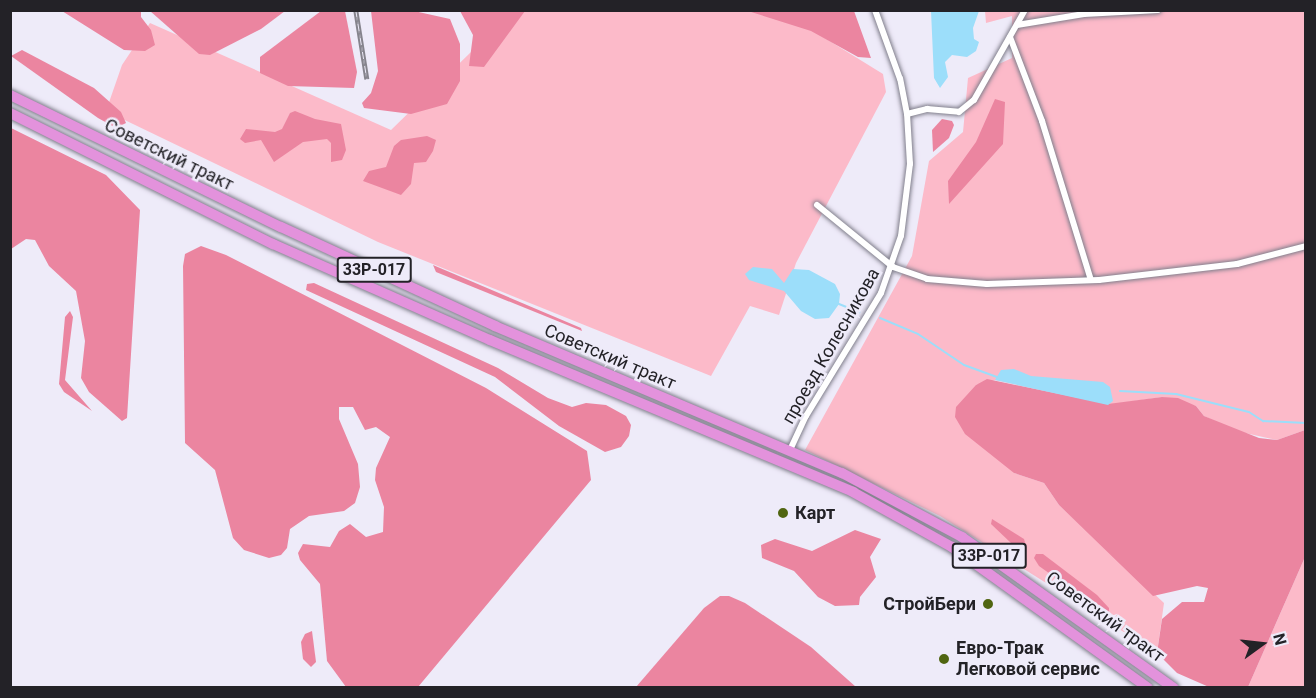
<!DOCTYPE html>
<html>
<head>
<meta charset="utf-8">
<style>
	body { margin:0 }
	#map { position:relative; width:1316px; height:698px; overflow:hidden; background:#eeebf9; font-family:Roboto,sans-serif }
	div>[style] { position:absolute }
	.green>* { inset:0; background:#fcbac9 }
	.forest>* { inset:0; background:#eb85a0 }
	.water>* { inset:0; background:#9cdefa }
	.stream>* { height:2px; margin:-1px; padding:0 1px; transform-origin:1px; border-radius:1px; background:#9cdefa }
	.roads { filter:drop-shadow(0 0 2px #817f8c) drop-shadow(0 0 2px #817f8c) }
	.street>* { height:6px; margin:-3px; padding:0 3px; transform-origin:3px; border-radius:3px; background:#fff }
	.highway>* { height:10px; margin:-5px; padding:0 5px; transform-origin:5px; border-radius:5px; background:#e392dc }
	.rail>* { height:4.5px; margin-top:-2.25px; transform-origin:0; background:repeating-linear-gradient(90deg,#eeebf9 0 7px,#85838c 0 14px); box-sizing:border-box; border-block:2px solid #85838c }
	.dots>* { width:16px; height:16px; translate:-50% -50%; box-sizing:border-box; border:3px solid #eeebf9; border-radius:50% }
	span { translate:-50% -50%; white-space:nowrap; text-align:center; line-height:1.15; -webkit-text-stroke:5px #eeebf9; paint-order:stroke }
	.shield-label span { padding:2px 4px; background:#eeebf9; border:2px solid; border-radius:4px; -webkit-text-stroke-width:0 }
	.shield-label { font-size:16px; color:#232227; font-weight:700 }
	.street-label { font-size:18px; color:#232227 }
	.poi-label { font-size:18px; color:#232227; font-weight:700 }
	.left { translate:0 -50%; text-align:left }
	.right { translate:-100% -50%; text-align:right }
	.frame { position:absolute; inset:0; border:12px solid #232227; pointer-events:none }
	.north { position:absolute; left:1232px; top:614px; width:60px; height:60px; -webkit-text-stroke:4px #eeebf9; paint-order:stroke; rotate:75deg; font-size:16px; font-weight:700; line-height:24px; text-align:center; color:#232227 }
	.north::after { content:''; display:block; margin:auto; width:21px; height:27px; background:#232227; clip-path:polygon(50% 0,100% 100%,50% 72%,0 100%) }
</style>
</head>
<body>
<div id="map">
	<div class="green">
		<div style="clip-path:polygon(514px 10px,781px 11px,883px 74px,886px 92px,796px 263px,779px 315px,750px 306px,711px 376px,378px 242px,106px 111px,122px 65px,150px 23px,391px 130px)"></div>
		<div style="clip-path:polygon(985px 11px,1305px 11px,1305px 430px,1277px 440px,1236px 431px,1204px 416px,1196px 406px,1162px 397px,1108px 405px,995px 380px,976px 385px,1014px 473px,1044px 483px,1059px 505px,1164px 603px,1157px 653px,940px 516px,805px 450px,912px 256px,929px 161px,963px 132px,968px 78px,1012px 58px,1012px 16px,986px 23px)"></div>
		<div style="clip-path:polygon(1305px 557px,1305px 687px,1248px 687px)"></div>
	</div>
	<div class="forest">
		<div style="clip-path:polygon(62px 11px,141px 11px,141px 17px,151px 30px,155px 45px,145px 51px,124px 50px)"></div>
		<div style="clip-path:polygon(150px 11px,285px 11px,261px 29px,210px 55px,199px 54px)"></div>
		<div style="clip-path:polygon(321px 11px,345px 11px,357px 72px,354px 88px,288px 86px,260px 73px,260px 57px)"></div>
		<div style="clip-path:polygon(371px 11px,414px 11px,450px 19px,460px 44px,460px 81px,447px 104px,411px 114px,364px 108px,362px 103px,371px 93px,378px 71px)"></div>
		<div style="clip-path:polygon(460px 11px,525px 11px,484px 67px,469px 66px,473px 35px)"></div>
		<div style="clip-path:polygon(748px 11px,854px 11px,871px 58px,858px 57px,811px 31px)"></div>
		<div style="clip-path:polygon(22px 50px,94px 88px,121px 112px,126px 123px,116px 128px,98px 118px,11px 56px)"></div>
		<div style="clip-path:polygon(995px 99px,1005px 102px,1003px 144px,949px 204px,948px 181px,976px 142px)"></div>
		<div style="clip-path:polygon(295px 111px,315px 119px,341px 124px,346px 150px,342px 160px,331px 162px,331px 143px,327px 139px,303px 142px,274px 162px,261px 140px,245px 143px,240px 139px,246px 129px,275px 132px,282px 129px,290px 113px)"></div>
		<div style="clip-path:polygon(942px 119px,952px 121px,954px 125px,949px 138px,933px 152px,932px 130px)"></div>
		<div style="clip-path:polygon(11px 128px,106px 175px,140px 210px,127px 418px,122px 421px,89px 392px,81px 378px,85px 341px,76px 291px,49px 266px,35px 240px,26px 239px,11px 249px)"></div>
		<div style="clip-path:polygon(427px 136px,436px 140px,433px 151px,426px 162px,414px 163px,411px 184px,401px 195px,363px 181px,369px 171px,386px 167px,394px 146px,401px 140px)"></div>
		<div style="clip-path:polygon(201px 246px,226px 255px,486px 388px,587px 451px,591px 480px,418px 687px,346px 687px,327px 661px,320px 584px,300px 560px,298px 553px,303px 544px,330px 547px,339px 531px,350px 524px,366px 537px,383px 532px,384px 507px,375px 480px,376px 468px,390px 437px,376px 427px,365px 430px,353px 407px,339px 407px,339px 419px,358px 464px,360px 487px,355px 503px,344px 511px,309px 516px,290px 529px,287px 548px,281px 555px,269px 558px,244px 550px,233px 538px,215px 470px,185px 443px,183px 266px,185px 254px)"></div>
		<div style="clip-path:polygon(433px 265px,581px 328px,582px 331px,436px 272px)"></div>
		<div style="clip-path:polygon(314px 283px,498px 368px,548px 398px,572px 407px,586px 403px,606px 405px,626px 416px,631px 425px,629px 436px,621px 447px,605px 452px,559px 426px,495px 377px,306px 290px,307px 284px)"></div>
		<div style="clip-path:polygon(70px 311px,73px 317px,65px 380px,92px 411px,64px 392px,59px 384px,65px 317px)"></div>
		<div style="clip-path:polygon(987px 379px,1108px 404px,1162px 397px,1178px 398px,1196px 406px,1204px 416px,1259px 438px,1277px 440px,1305px 430px,1305px 557px,1248px 687px,1209px 687px,1177px 673px,1157px 653px,1162px 619px,1182px 602px,1204px 602px,1208px 588px,1197px 586px,1153px 596px,1059px 505px,1044px 483px,1014px 473px,965px 434px,955px 417px,956px 407px,976px 385px)"></div>
		<div style="clip-path:polygon(992px 519px,1024px 539px,1026px 546px,1011px 543px,991px 524px)"></div>
		<div style="clip-path:polygon(855px 530px,881px 539px,870px 557px,876px 577px,860px 597px,859px 605px,835px 606px,818px 597px,794px 571px,762px 558px,761px 545px,775px 539px,812px 551px)"></div>
		<div style="clip-path:polygon(1036px 554px,1043px 554px,1097px 595px,1109px 608px,1109px 616px,1039px 566px,1034px 558px)"></div>
		<div style="clip-path:polygon(720px 596px,729px 596px,745px 603px,811px 647px,856px 687px,636px 687px,704px 608px)"></div>
		<div style="clip-path:polygon(312px 631px,316px 662px,311px 667px,303px 659px,301px 642px,305px 634px)"></div>
	</div>
	<div class="water">
		<div style="clip-path:polygon(931px 11px,979px 11px,973px 28px,974px 39px,979px 42px,976px 51px,967px 57px,952px 55px,945px 62px,948px 77px,940px 88px,934px 78px)"></div>
		<div style="clip-path:polygon(753px 267px,772px 269px,784px 283px,793px 269px,809px 270px,835px 284px,840px 294px,839px 304px,829px 318px,815px 319px,801px 311px,784px 291px,749px 280px,745px 274px)"></div>
		<div style="clip-path:polygon(1014px 369px,1031px 376px,1103px 382px,1110px 387px,1113px 401px,1108px 405px,995px 380px,1001px 370px)"></div>
	</div>
	<div class="stream">
		<div style="left:839px;top:304px;width:22px;rotate:22deg"></div>
		<div style="left:880px;top:318px;width:41px;rotate:22.8deg"></div>
		<div style="left:918px;top:334px;width:55px;rotate:34deg"></div>
		<div style="left:964px;top:365px;width:35px;rotate:20deg"></div>
		<div style="left:1120px;top:391px;width:56px;rotate:3.1deg"></div>
		<div style="left:1176px;top:394px;width:75px;rotate:13.9deg"></div>
		<div style="left:1249px;top:412px;width:17px;rotate:33deg"></div>
		<div style="left:1263px;top:421px;width:43px;rotate:2.7deg"></div>
	</div>
	<div class="roads">
		<div class="street">
			<div style="left:1017px;top:25px;width:68px;rotate:-9.3deg"></div>
			<div style="left:1084px;top:14px;width:74px;rotate:-3.1deg"></div>
			<div style="left:1010px;top:37px;width:90px;rotate:69.1deg"></div>
			<div style="left:1042px;top:121px;width:166px;rotate:72.9deg"></div>
			<div style="left:907px;top:114px;width:21px;rotate:-14deg"></div>
			<div style="left:927px;top:109px;width:32px;rotate:5deg"></div>
			<div style="left:959px;top:112px;width:19px;rotate:-39deg"></div>
			<div style="left:974px;top:100px;width:103px;rotate:-60.5deg"></div>
			<div style="left:817px;top:205px;width:98px;rotate:39.2deg"></div>
			<div style="left:893px;top:267px;width:36px;rotate:19deg"></div>
			<div style="left:927px;top:279px;width:60px;rotate:4.8deg"></div>
			<div style="left:987px;top:284px;width:112px;rotate:-2deg"></div>
			<div style="left:1099px;top:280px;width:139px;rotate:-6.6deg"></div>
			<div style="left:1237px;top:264px;width:71px;rotate:-14.6deg"></div>
			<div style="left:790px;top:450px;width:38px;rotate:-65deg"></div>
			<div style="left:806px;top:416px;width:144px;rotate:-58.6deg"></div>
			<div style="left:881px;top:293px;width:60px;rotate:-70.7deg"></div>
			<div style="left:901px;top:236px;width:73px;rotate:-82.9deg"></div>
			<div style="left:910px;top:164px;width:50px;rotate:-93.4deg"></div>
			<div style="left:907px;top:114px;width:36px;rotate:-101deg"></div>
			<div style="left:900px;top:79px;width:73px;rotate:-109.9deg"></div>
		</div>
		<div class="highway">
			<div style="left:10px;top:95px;width:301px;rotate:26deg"></div>
			<div style="left:281px;top:227px;width:236px;rotate:24.8deg"></div>
			<div style="left:495px;top:326px;width:377px;rotate:23deg"></div>
			<div style="left:842px;top:473px;width:136px;rotate:28.1deg"></div>
			<div style="left:962px;top:537px;width:260px;rotate:35.5deg"></div>
			<div style="left:10px;top:113px;width:294px;rotate:26.5deg"></div>
			<div style="left:273px;top:244px;width:237px;rotate:23.9deg"></div>
			<div style="left:490px;top:340px;width:394px;rotate:22.7deg"></div>
			<div style="left:853px;top:492px;width:113px;rotate:29.1deg"></div>
			<div style="left:952px;top:547px;width:241px;rotate:35.7deg"></div>
		</div>
	</div>
	<div class="rail">
		<div style="left:356px;top:10px;width:70px;rotate:80.9deg"></div>
	</div>
	<div class="dots">
		<div style="left:783px;top:513px;background:#506511"></div>
		<div style="left:988px;top:604px;background:#506511"></div>
		<div style="left:944px;top:659px;background:#506511"></div>
	</div>
	<div class="shield-label">
		<span style="left:374px;top:270px">33Р-017</span>
		<span style="left:989px;top:556px">33Р-017</span>
	</div>
	<div class="street-label">
		<span style="left:169px;top:155px;rotate:26deg">Советский тракт</span>
		<span style="left:831px;top:346px;rotate:-60deg">проезд Колесникова</span>
		<span style="left:610px;top:357px;rotate:23deg">Советский тракт</span>
		<span style="left:1105px;top:617px;rotate:36deg">Советский тракт</span>
	</div>
	<div class="poi-label">
		<span class="left" style="left:795px;top:513px">Карт</span>
		<span class="right" style="left:976px;top:604px">СтройБери</span>
		<span class="left" style="left:956px;top:659px">Евро-Трак<br>Легковой сервис</span>
	</div>
	<div class="frame"></div>
	<div class="north">N</div>
</div>
</body>
</html>
